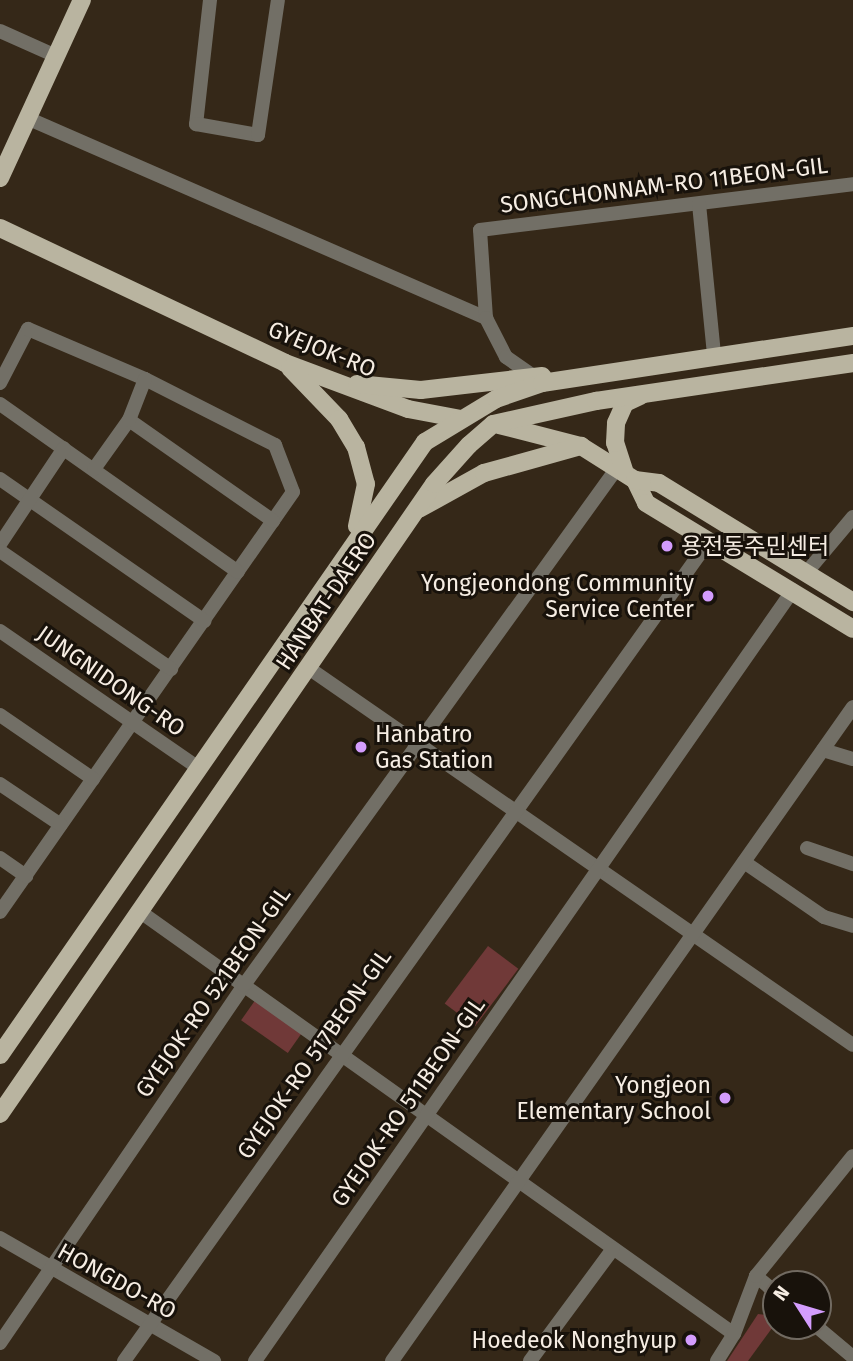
<!DOCTYPE html>
<html>
<head>
<meta charset="utf-8">
<style>
	body { margin:0 }
	#map { position:relative; width:853px; height:1361px; overflow:hidden; background:#352818; font-family:"Fira Sans","Noto Sans KR",sans-serif }
	div>[style] { position:absolute }
	.green>* { inset:0; background:#703938; transform-origin:0 0 }
	.minor>* { height:14px; margin:-7px; padding:0 7px; transform-origin:7px; border-radius:7px; background:#726f66 }
	.major>* { height:18px; margin:-9px; padding:0 9px; transform-origin:9px; border-radius:9px; background:#b9b4a0 }
	.dots>* { width:19px; height:19px; translate:-50% -50%; box-sizing:border-box; border:4px solid #18120b; border-radius:50% }
	span { translate:-50% -50%; white-space:nowrap; text-align:center; line-height:1.15; -webkit-text-stroke:6px #18120b; paint-order:stroke }
	.street-label { font-size:23px; color:#f6ede3 }
	.poi-label { font-size:23px; color:#f6ede3 }
	.left { translate:0 -50%; text-align:left }
	.right { translate:-100% -50%; text-align:right }
	.north { position:absolute; left:762px; top:1270px; width:70px; height:70px; box-sizing:border-box; background:#18120b; border:2px solid #716a61; border-radius:50%; rotate:307deg; font-size:19px; font-weight:700; line-height:28px; text-align:center; color:#f6ede3 }
	.north::after { content:''; display:block; margin:auto; width:24px; height:32px; background:#d39cfd; clip-path:polygon(50% 0,100% 100%,50% 72%,0 100%) }
</style>
</head>
<body>
<div id="map">
	<div class="green">
		<div style="left:488px;top:946px;width:38px;height:72px;rotate:37deg"></div>
		<div style="left:256px;top:999px;width:57px;height:26px;rotate:35deg"></div>
		<div style="clip-path:polygon(758px 1314px,767px 1315px,775px 1324px,748px 1361px,727px 1361px)"></div>
	</div>
	<div class="minor">
		<div style="left:210px;top:0;width:125px;rotate:96.4deg"></div>
		<div style="left:196px;top:124px;width:63px;rotate:10.1deg"></div>
		<div style="left:258px;top:135px;width:136px;rotate:-81.6deg"></div>
		<div style="left:0;top:31px;width:61px;rotate:24.1deg"></div>
		<div style="left:27px;top:118px;width:501px;rotate:23.54deg"></div>
		<div style="left:486px;top:318px;width:88px;rotate:-93.9deg"></div>
		<div style="left:480px;top:230px;width:376px;rotate:-7deg"></div>
		<div style="left:699px;top:204px;width:152px;rotate:84.3deg"></div>
		<div style="left:486px;top:318px;width:44px;rotate:62.9deg"></div>
		<div style="left:506px;top:357px;width:35px;rotate:35deg"></div>
		<div style="left:0;top:383px;width:61px;rotate:-62.6deg"></div>
		<div style="left:28px;top:329px;width:127px;rotate:23.1deg"></div>
		<div style="left:145px;top:379px;width:146px;rotate:26.9deg"></div>
		<div style="left:275px;top:445px;width:50px;rotate:69deg"></div>
		<div style="left:293px;top:492px;width:512px;rotate:124.9deg"></div>
		<div style="left:0;top:404px;width:291px;rotate:35.2deg"></div>
		<div style="left:129px;top:420px;width:176px;rotate:35deg"></div>
		<div style="left:94px;top:469px;width:60px;rotate:-54.5deg"></div>
		<div style="left:129px;top:420px;width:44px;rotate:-68.7deg"></div>
		<div style="left:0;top:479px;width:249px;rotate:34.8deg"></div>
		<div style="left:0;top:544px;width:115px;rotate:-56.3deg"></div>
		<div style="left:0;top:551px;width:208px;rotate:34.6deg"></div>
		<div style="left:806px;top:573px;width:73px;rotate:-50deg"></div>
		<div style="left:0;top:631px;width:239px;rotate:34.6deg"></div>
		<div style="left:310px;top:669px;width:660px;rotate:34.7deg"></div>
		<div style="left:0;top:715px;width:113px;rotate:34.5deg"></div>
		<div style="left:823px;top:750px;width:31px;rotate:17deg"></div>
		<div style="left:0;top:784px;width:73px;rotate:33.9deg"></div>
		<div style="left:807px;top:848px;width:49px;rotate:19.2deg"></div>
		<div style="left:0;top:858px;width:32px;rotate:35deg"></div>
		<div style="left:744px;top:862px;width:97px;rotate:34.5deg"></div>
		<div style="left:824px;top:917px;width:30px;rotate:17deg"></div>
		<div style="left:142px;top:913px;width:726px;rotate:35.42deg"></div>
		<div style="left:0;top:1238px;width:247px;rotate:29.9deg"></div>
		<div style="left:756px;top:1276px;width:26px;rotate:40deg"></div>
		<div style="left:816px;top:1326px;width:48px;rotate:40deg"></div>
		<div style="left:0;top:1343px;width:433px;rotate:-55.7deg"></div>
		<div style="left:244px;top:985px;width:638px;rotate:-54.19deg"></div>
		<div style="left:124px;top:1361px;width:1007px;rotate:-54.5deg"></div>
		<div style="left:255px;top:1361px;width:940px;rotate:-55.09deg"></div>
		<div style="left:392px;top:1361px;width:800px;rotate:-54.82deg"></div>
		<div style="left:530px;top:1361px;width:139px;rotate:-53.5deg"></div>
		<div style="left:717px;top:1361px;width:32px;rotate:-58deg"></div>
		<div style="left:734px;top:1334px;width:62px;rotate:-69.2deg"></div>
		<div style="left:756px;top:1276px;width:154px;rotate:-51.1deg"></div>
	</div>
	<div class="major">
		<div style="left:0;top:178px;width:196px;rotate:-65.3deg"></div>
		<div style="left:0;top:228px;width:315px;rotate:25.3deg"></div>
		<div style="left:285px;top:363px;width:131px;rotate:20.5deg"></div>
		<div style="left:408px;top:409px;width:54px;rotate:10.7deg"></div>
		<div style="left:290px;top:368px;width:71px;rotate:46.1deg"></div>
		<div style="left:339px;top:419px;width:33px;rotate:59deg"></div>
		<div style="left:356px;top:447px;width:38px;rotate:75deg"></div>
		<div style="left:366px;top:484px;width:43px;rotate:102.1deg"></div>
		<div style="left:357px;top:384px;width:64px;rotate:5.4deg"></div>
		<div style="left:421px;top:390px;width:122px;rotate:-6.6deg"></div>
		<div style="left:499px;top:425px;width:85px;rotate:14.4deg"></div>
		<div style="left:581px;top:446px;width:64px;rotate:32.2deg"></div>
		<div style="left:635px;top:480px;width:25px;rotate:64deg"></div>
		<div style="left:646px;top:503px;width:242px;rotate:31.3deg"></div>
		<div style="left:625px;top:473px;width:32px;rotate:-108deg"></div>
		<div style="left:615px;top:443px;width:20px;rotate:-87deg"></div>
		<div style="left:616px;top:423px;width:22px;rotate:-66deg"></div>
		<div style="left:625px;top:403px;width:17px;rotate:-25deg"></div>
		<div style="left:635px;top:480px;width:24px;rotate:7deg"></div>
		<div style="left:659px;top:483px;width:228px;rotate:31.5deg"></div>
		<div style="left:419px;top:509px;width:74px;rotate:-29deg"></div>
		<div style="left:484px;top:473px;width:101px;rotate:-15.6deg"></div>
		<div style="left:0;top:1055px;width:746px;rotate:-55.27deg"></div>
		<div style="left:425px;top:442px;width:83px;rotate:-31.2deg"></div>
		<div style="left:496px;top:399px;width:49px;rotate:-19.2deg"></div>
		<div style="left:542px;top:383px;width:315px;rotate:-8.6deg"></div>
		<div style="left:0;top:1114px;width:765px;rotate:-55.44deg"></div>
		<div style="left:434px;top:484px;width:52px;rotate:-48.1deg"></div>
		<div style="left:469px;top:445px;width:32px;rotate:-41deg"></div>
		<div style="left:493px;top:424px;width:106px;rotate:-12.6deg"></div>
		<div style="left:596px;top:401px;width:260px;rotate:-8.4deg"></div>
	</div>
	<div class="dots">
		<div style="left:667px;top:546px;background:#d39cfd"></div>
		<div style="left:708px;top:596px;background:#d39cfd"></div>
		<div style="left:361px;top:747px;background:#d39cfd"></div>
		<div style="left:725px;top:1098px;background:#d39cfd"></div>
		<div style="left:691px;top:1340px;background:#d39cfd"></div>
	</div>
	<div class="street-label">
		<span style="left:664px;top:185px;rotate:-7deg">SONGCHONNAM-RO 11BEON-GIL</span>
		<span style="left:322px;top:349px;rotate:22deg">GYEJOK-RO</span>
		<span style="left:326px;top:601px;rotate:-56deg">HANBAT-DAERO</span>
		<span style="left:111px;top:681px;rotate:35deg">JUNGNIDONG-RO</span>
		<span style="left:213px;top:992px;rotate:-55deg">GYEJOK-RO 521BEON-GIL</span>
		<span style="left:314px;top:1054px;rotate:-55deg">GYEJOK-RO 517BEON-GIL</span>
		<span style="left:408px;top:1102px;rotate:-55deg">GYEJOK-RO 511BEON-GIL</span>
		<span style="left:117px;top:1281px;rotate:29deg">HONGDO-RO</span>
	</div>
	<div class="poi-label">
		<span class="left" style="left:681px;top:546px">용전동주민센터</span>
		<span class="right" style="left:694px;top:596px">Yongjeondong Community<br>Service Center</span>
		<span class="left" style="left:375px;top:747px">Hanbatro<br>Gas Station</span>
		<span class="right" style="left:711px;top:1098px">Yongjeon<br>Elementary School</span>
		<span class="right" style="left:677px;top:1340px">Hoedeok Nonghyup</span>
	</div>
	<div class="north">N</div>
</div>
</body>
</html>
